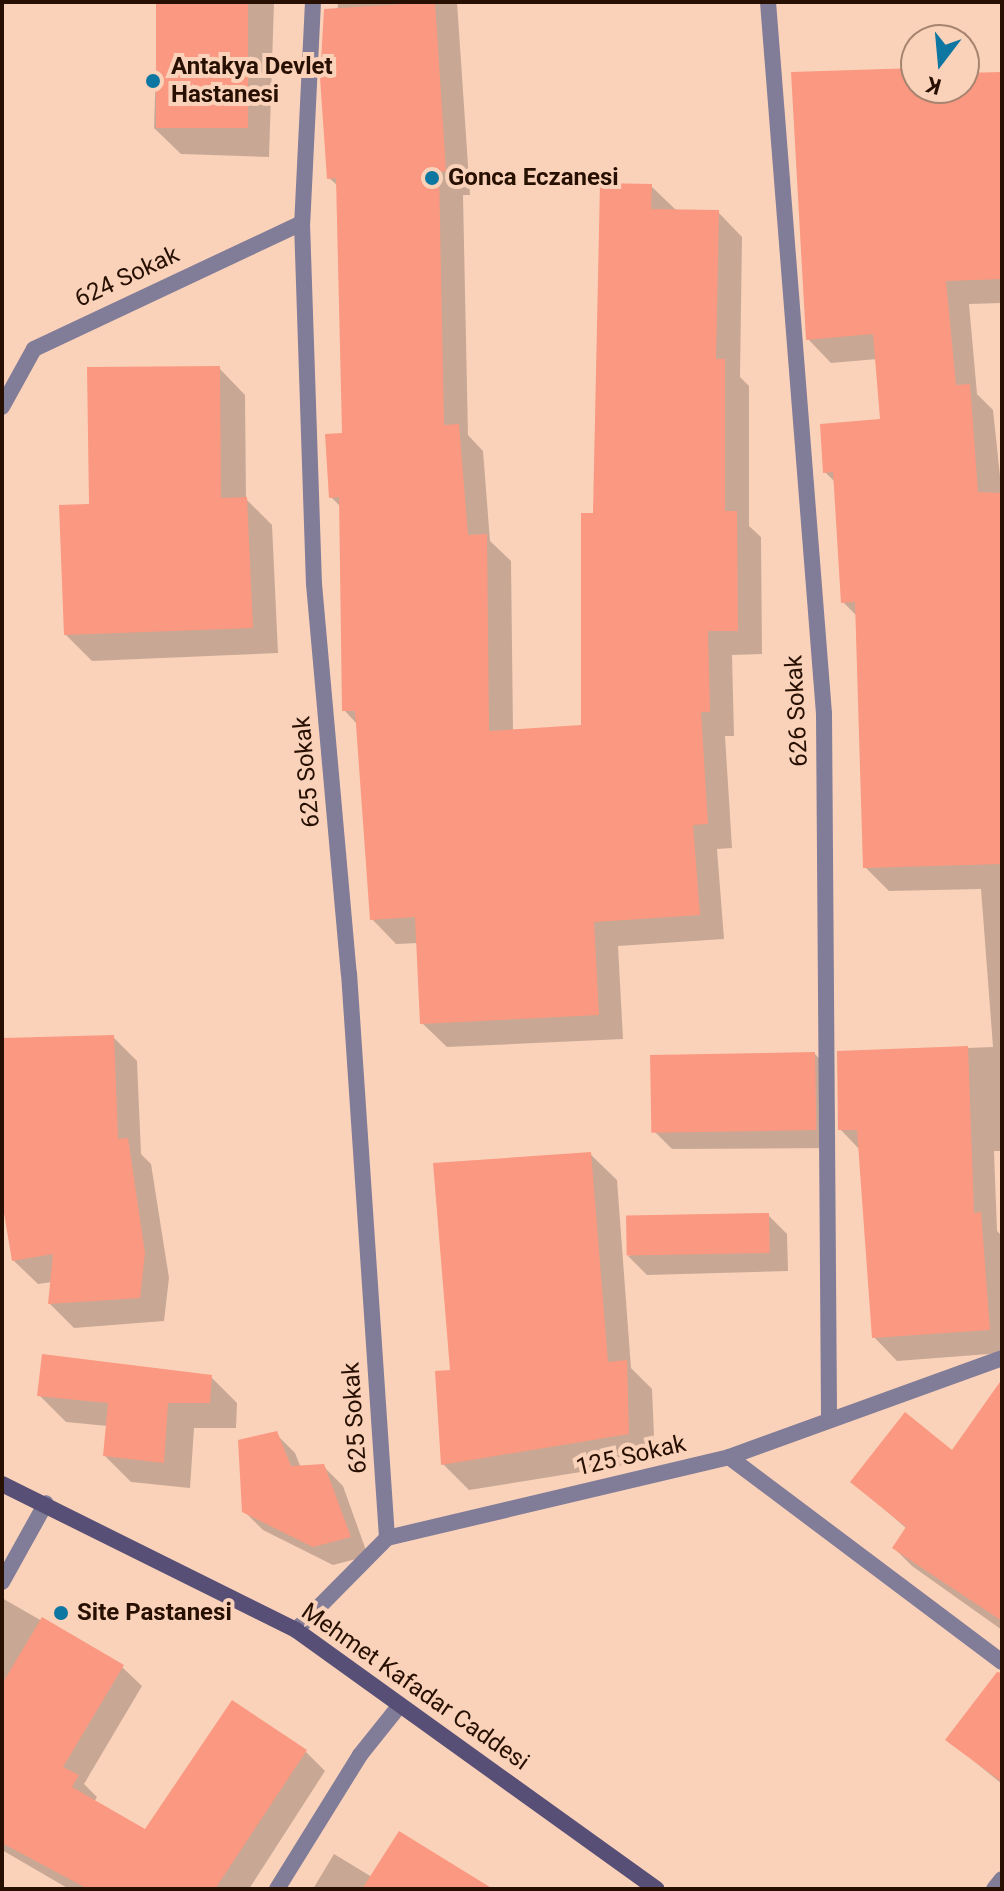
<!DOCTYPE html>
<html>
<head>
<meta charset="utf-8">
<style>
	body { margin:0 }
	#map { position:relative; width:1004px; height:1891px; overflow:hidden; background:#fad2ba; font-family:Roboto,sans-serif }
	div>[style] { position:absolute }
	.shadow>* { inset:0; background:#0003 }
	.building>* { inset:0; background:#fb9881; transform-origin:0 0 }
	.minor>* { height:16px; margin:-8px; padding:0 8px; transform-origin:8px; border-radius:8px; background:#817c98 }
	.secondary>* { height:16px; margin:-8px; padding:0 8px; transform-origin:8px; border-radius:8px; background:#574f76 }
	.dots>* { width:22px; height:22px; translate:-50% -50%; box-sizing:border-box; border:4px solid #fad2ba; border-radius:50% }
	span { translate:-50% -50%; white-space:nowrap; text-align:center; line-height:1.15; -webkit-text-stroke:8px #fad2ba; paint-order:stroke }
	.poi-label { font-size:24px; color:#271002; font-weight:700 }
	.left { translate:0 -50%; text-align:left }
	.street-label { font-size:24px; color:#271002 }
	.frame { position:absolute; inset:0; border:4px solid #271002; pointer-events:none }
	.north { position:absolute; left:900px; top:24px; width:80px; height:80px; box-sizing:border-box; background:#fad2ba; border:2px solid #a68470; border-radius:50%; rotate:196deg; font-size:22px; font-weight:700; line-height:32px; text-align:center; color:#271002 }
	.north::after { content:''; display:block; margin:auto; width:28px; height:36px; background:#0d76a1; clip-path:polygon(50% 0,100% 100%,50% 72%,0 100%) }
</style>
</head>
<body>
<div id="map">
	<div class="shadow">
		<div style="clip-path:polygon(158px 2px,274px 2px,269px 157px,181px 154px,154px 128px)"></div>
		<div style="clip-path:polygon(338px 2px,457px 2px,470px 195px,463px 195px,468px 435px,483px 451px,490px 541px,511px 561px,513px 731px,583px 727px,595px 515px,651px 186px,676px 210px,718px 212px,742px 237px,740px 377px,749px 386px,749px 526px,761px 537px,762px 654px,732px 655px,734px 736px,725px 736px,732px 848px,717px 849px,724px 939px,618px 946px,623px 1039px,447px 1047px,422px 1023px,418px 943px,396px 944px,372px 919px,358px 725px,344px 710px,341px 507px,331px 497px,344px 435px,338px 186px,329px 178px)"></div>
		<div style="clip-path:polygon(916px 70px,916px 88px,964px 88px,964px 75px,1002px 74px,1002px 303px,969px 304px,977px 394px,993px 410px,1002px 495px,1002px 1151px,994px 1151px,997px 1231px,1002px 1236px,1002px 1353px,897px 1361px,874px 1337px,860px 1150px,840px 1129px,839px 1053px,993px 1047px,981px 889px,889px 891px,865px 867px,858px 617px,843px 602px,835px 482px,825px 472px,882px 421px,877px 359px,831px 363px,808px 339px)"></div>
		<div style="clip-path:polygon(219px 368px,245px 395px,246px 499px,272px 525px,278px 653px,92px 661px,66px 635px,91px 506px)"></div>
		<div style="clip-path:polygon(113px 1037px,137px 1061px,141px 1154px,151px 1164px,169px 1278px,164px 1321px,74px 1328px,50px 1304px,52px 1282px,38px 1284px,13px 1260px,2px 1188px,2px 1040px)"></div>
		<div style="clip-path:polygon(815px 1054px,833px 1073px,834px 1148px,672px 1149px,653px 1130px)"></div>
		<div style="clip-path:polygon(590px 1154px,617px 1180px,631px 1368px,652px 1389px,655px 1460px,469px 1490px,443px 1464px)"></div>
		<div style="clip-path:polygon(768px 1215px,787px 1234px,788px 1271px,647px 1275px,628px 1256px)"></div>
		<div style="clip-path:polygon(211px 1377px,237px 1403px,236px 1428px,194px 1428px,190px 1488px,131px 1482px,105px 1456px,108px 1426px,66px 1422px,39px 1395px)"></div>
		<div style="clip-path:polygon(1002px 1392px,1002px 1630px,912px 1566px,894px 1548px,907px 1529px,853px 1482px,953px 1453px)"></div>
		<div style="clip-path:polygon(276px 1434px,295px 1453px,301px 1468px,324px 1467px,343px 1486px,368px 1556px,333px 1565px,263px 1530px,244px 1511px)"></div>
		<div style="clip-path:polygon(2px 1598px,122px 1667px,142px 1686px,84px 1784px,97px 1797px,94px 1802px,146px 1832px,306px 1752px,325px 1771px,249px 1889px,69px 1889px,2px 1850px)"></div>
		<div style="clip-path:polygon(1002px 1672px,1002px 1784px,948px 1740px)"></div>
		<div style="clip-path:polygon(334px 1854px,372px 1877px,481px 1889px,313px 1889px)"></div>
	</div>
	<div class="building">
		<div style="left:156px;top:2px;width:92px;height:126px"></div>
		<div style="clip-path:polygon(435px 2px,446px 171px,439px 172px,444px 425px,459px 424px,468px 535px,487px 534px,489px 731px,581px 725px,581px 513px,593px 513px,600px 183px,652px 184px,651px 209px,719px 210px,716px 359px,725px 359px,725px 511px,737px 511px,738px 631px,708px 631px,710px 712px,701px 712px,708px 824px,693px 825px,700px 915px,594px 922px,599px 1015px,420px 1024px,415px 917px,370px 920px,355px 711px,342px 711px,339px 497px,329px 498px,325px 434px,342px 433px,336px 178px,327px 179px,320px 78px,324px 9px)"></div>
		<div style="clip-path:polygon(916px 68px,916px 88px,964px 88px,964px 73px,1002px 72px,1002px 279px,946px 281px,956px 385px,970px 384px,978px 492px,1002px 493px,1002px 864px,863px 868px,855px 602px,841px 603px,833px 472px,823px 473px,820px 424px,880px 419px,873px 334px,806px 340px,791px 72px)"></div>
		<div style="clip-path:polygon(220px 366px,221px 498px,247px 497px,253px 628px,64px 635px,59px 505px,89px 504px,87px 367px)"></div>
		<div style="clip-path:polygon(114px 1035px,118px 1139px,128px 1138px,145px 1253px,140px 1298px,48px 1304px,53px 1254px,12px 1261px,2px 1201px,2px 1038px)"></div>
		<div style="clip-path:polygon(968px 1046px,974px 1213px,981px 1212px,990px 1330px,872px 1338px,857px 1130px,838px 1130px,837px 1051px)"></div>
		<div style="left:815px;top:1052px;width:78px;height:165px;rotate:89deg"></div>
		<div style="clip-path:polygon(591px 1152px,608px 1362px,627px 1360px,629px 1434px,441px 1465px,435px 1371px,450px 1370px,433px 1163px)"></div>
		<div style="left:769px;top:1213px;width:40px;height:143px;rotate:89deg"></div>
		<div style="clip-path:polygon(42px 1354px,212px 1375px,210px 1403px,168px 1403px,164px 1463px,103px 1456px,108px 1403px,37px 1396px)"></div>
		<div style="clip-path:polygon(1002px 1379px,1002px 1621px,892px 1548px,906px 1527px,850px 1482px,905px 1412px,952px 1450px)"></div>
		<div style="clip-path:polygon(277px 1431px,291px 1466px,324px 1464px,351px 1537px,313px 1547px,242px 1512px,238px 1440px)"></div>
		<div style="clip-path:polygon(42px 1617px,124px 1665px,63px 1767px,79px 1775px,72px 1787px,145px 1829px,232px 1700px,307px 1750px,215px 1889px,88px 1889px,2px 1843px,2px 1684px)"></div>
		<div style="clip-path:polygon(997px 1672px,1002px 1673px,1002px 1782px,945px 1740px)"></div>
		<div style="clip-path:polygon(399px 1831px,493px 1889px,362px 1889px)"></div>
	</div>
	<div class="minor">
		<div style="left:313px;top:2px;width:221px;rotate:92.8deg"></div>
		<div style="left:302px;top:223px;width:361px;rotate:88.1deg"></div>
		<div style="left:314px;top:584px;width:391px;rotate:84.9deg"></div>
		<div style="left:349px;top:973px;width:566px;rotate:86.15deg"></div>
		<div style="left:768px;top:2px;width:714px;rotate:85.5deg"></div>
		<div style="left:824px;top:714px;width:705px;rotate:89.59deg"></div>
		<div style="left:2px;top:407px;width:66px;rotate:-61.1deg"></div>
		<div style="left:34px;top:349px;width:296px;rotate:-25.2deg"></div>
		<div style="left:729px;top:1457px;width:341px;rotate:36.9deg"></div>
		<div style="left:2px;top:1582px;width:90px;rotate:-60.9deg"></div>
		<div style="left:296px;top:1630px;width:129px;rotate:-45.3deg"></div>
		<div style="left:387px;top:1538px;width:351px;rotate:-13.3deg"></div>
		<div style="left:729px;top:1457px;width:290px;rotate:-19.9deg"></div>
		<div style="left:277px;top:1889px;width:158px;rotate:-58.2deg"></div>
		<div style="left:360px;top:1755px;width:64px;rotate:-51.3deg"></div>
		<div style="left:994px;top:1889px;width:13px;rotate:-51deg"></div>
	</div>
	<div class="secondary">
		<div style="left:2px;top:1484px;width:328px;rotate:26.4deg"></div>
		<div style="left:296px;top:1630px;width:444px;rotate:35.7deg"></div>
	</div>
	<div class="dots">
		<div style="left:153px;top:81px;background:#0d76a1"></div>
		<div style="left:432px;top:178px;background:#0d76a1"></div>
		<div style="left:61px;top:1613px;background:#0d76a1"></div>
	</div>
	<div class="poi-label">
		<span class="left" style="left:171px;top:81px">Antakya Devlet<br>Hastanesi</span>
		<span class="left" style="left:448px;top:178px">Gonca Eczanesi</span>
		<span class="left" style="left:77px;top:1613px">Site Pastanesi</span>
	</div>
	<div class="street-label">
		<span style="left:127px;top:277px;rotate:-25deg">624 Sokak</span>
		<span style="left:797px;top:711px;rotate:-93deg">626 Sokak</span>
		<span style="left:307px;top:772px;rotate:-95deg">625 Sokak</span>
		<span style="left:355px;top:1418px;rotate:-94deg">625 Sokak</span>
		<span style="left:631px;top:1456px;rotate:-13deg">125 Sokak</span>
		<span style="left:415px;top:1687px;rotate:35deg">Mehmet Kafadar Caddesi</span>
	</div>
	<div class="frame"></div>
	<div class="north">K</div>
</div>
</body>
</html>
